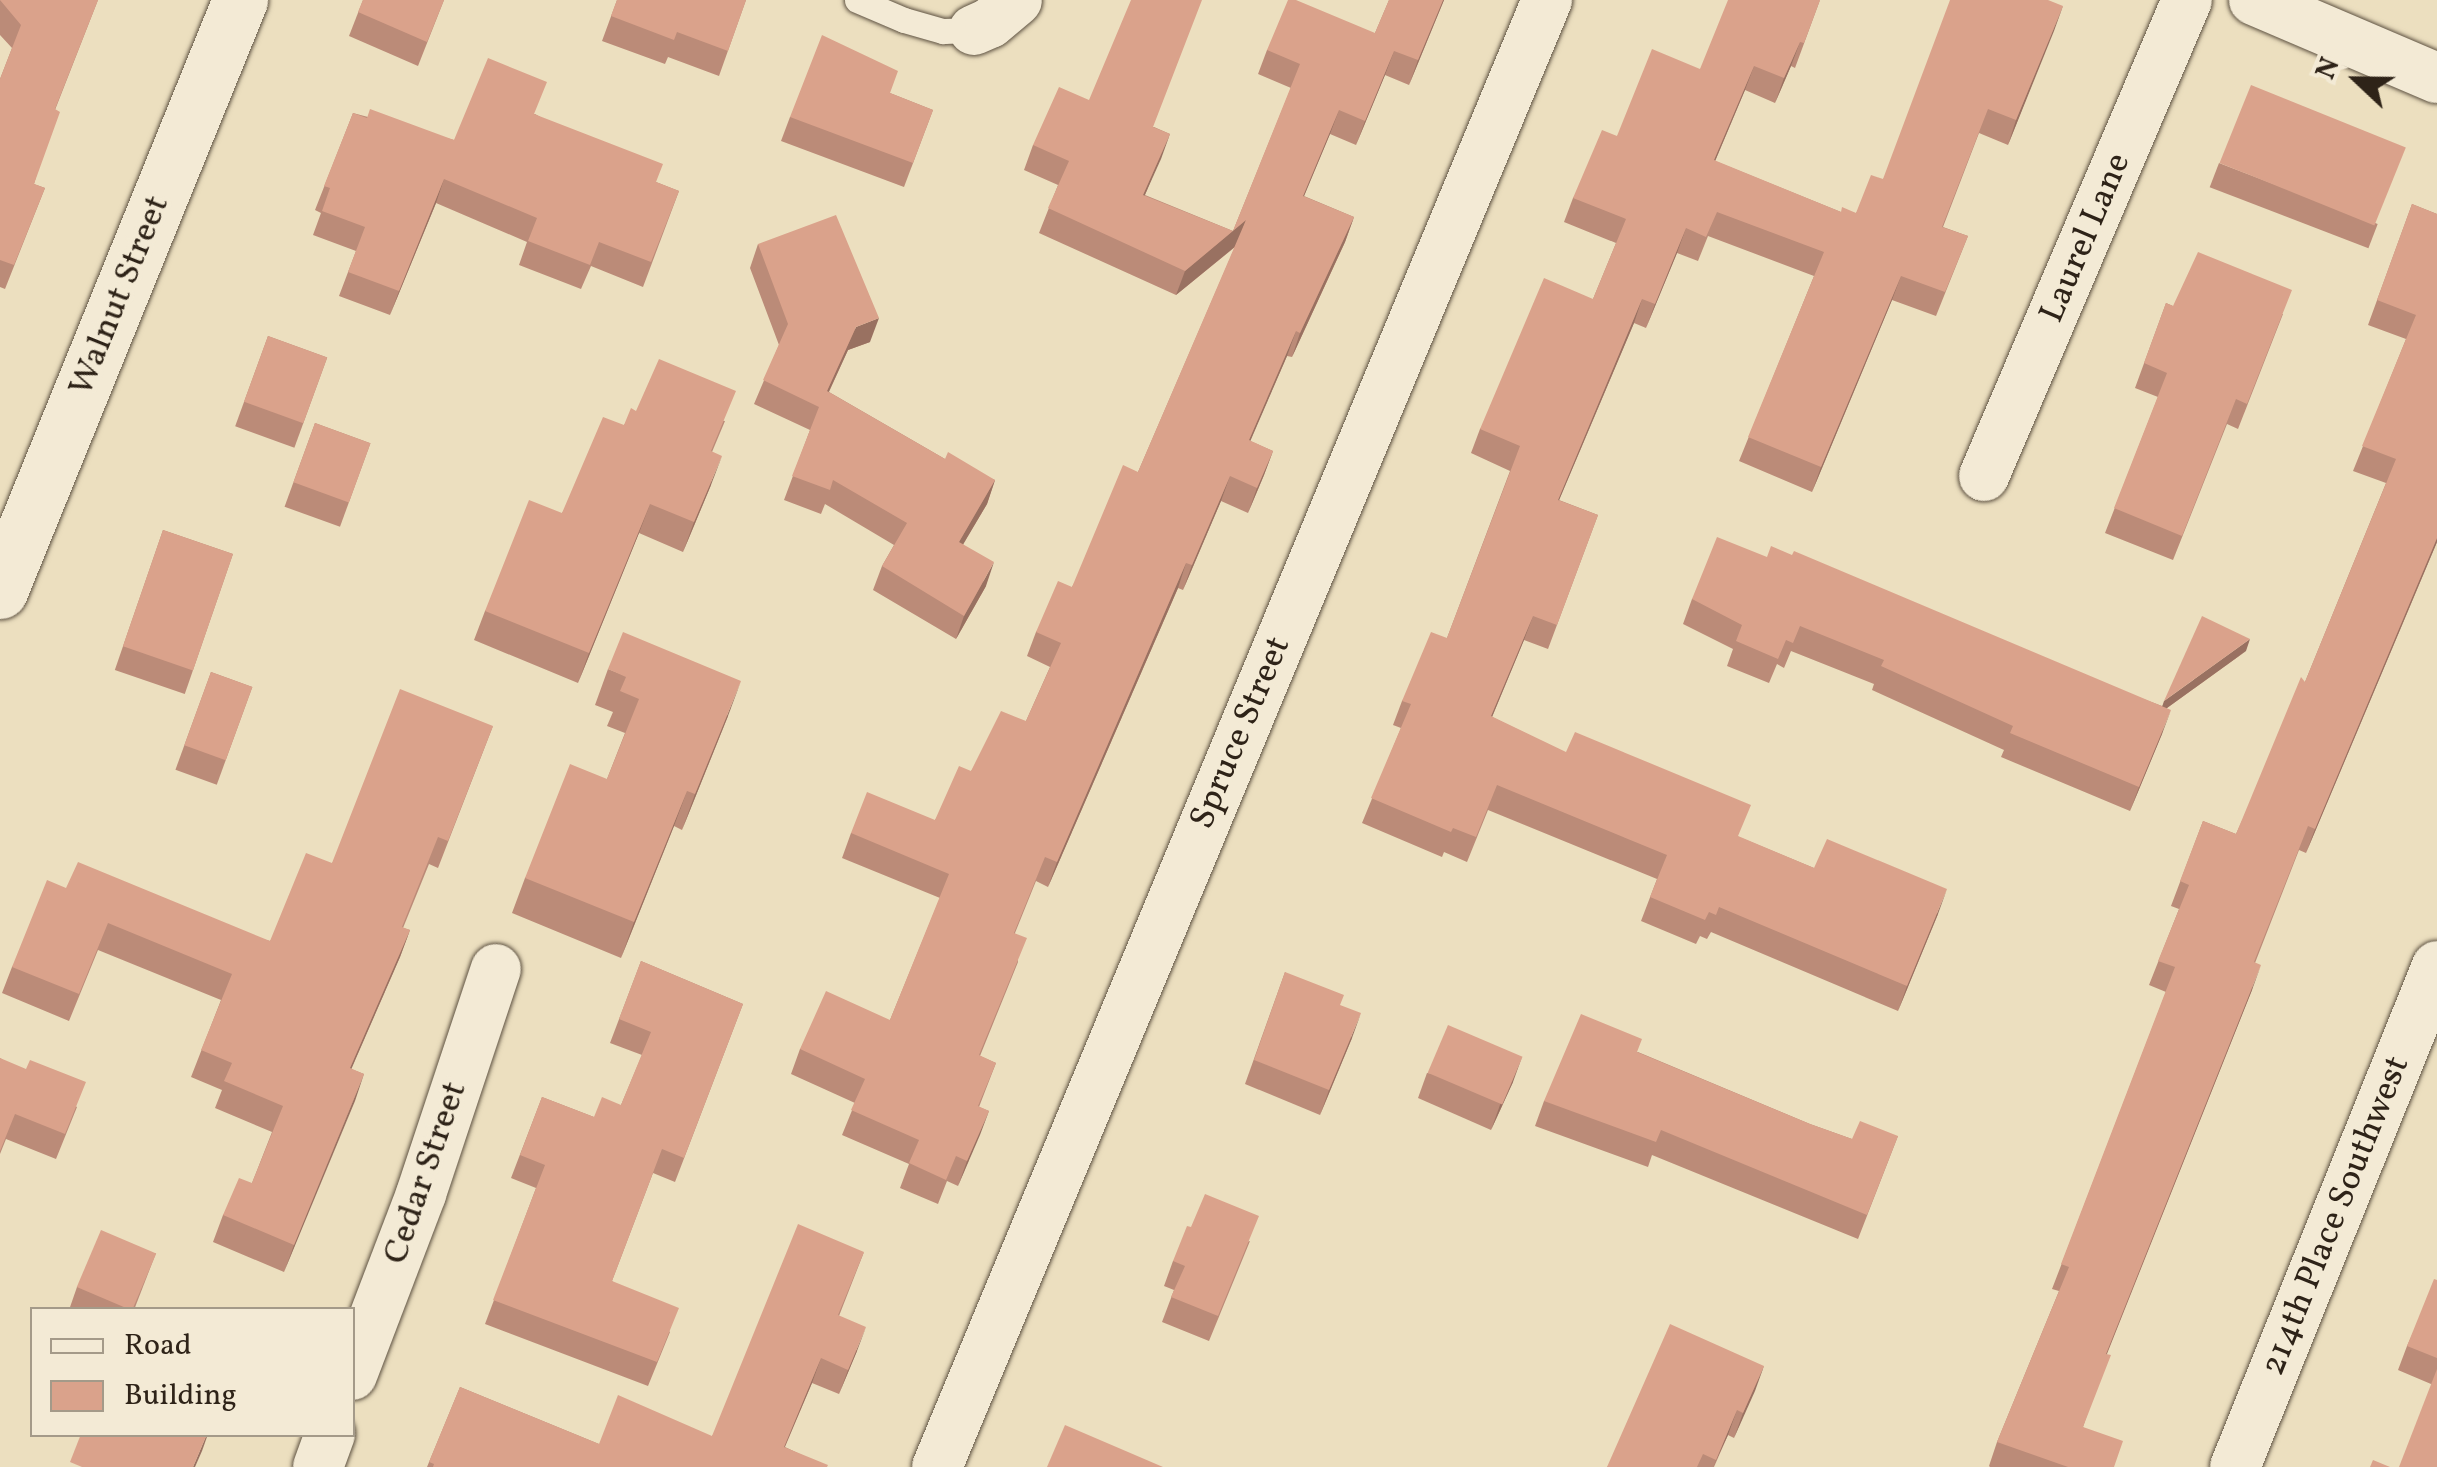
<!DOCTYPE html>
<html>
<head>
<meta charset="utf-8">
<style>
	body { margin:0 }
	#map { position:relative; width:2437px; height:1467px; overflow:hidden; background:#ecdfbf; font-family:Vollkorn,serif }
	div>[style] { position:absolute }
	.roads { filter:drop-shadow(0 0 2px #5e5242) drop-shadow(0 0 2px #5e5242) }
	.lane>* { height:25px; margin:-12.5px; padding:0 12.5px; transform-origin:12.5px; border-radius:12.5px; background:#f3ead5 }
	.street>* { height:50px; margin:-25px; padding:0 25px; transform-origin:25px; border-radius:25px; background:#f3ead5 }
	.secondary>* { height:55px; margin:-27.5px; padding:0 27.5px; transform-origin:27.5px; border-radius:27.5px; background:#f3ead5 }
	.wall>* { inset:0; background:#bb8b78; transform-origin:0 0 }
	.shaded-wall>* { inset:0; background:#997161 }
	.building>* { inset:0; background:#daa28b; transform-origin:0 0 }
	span { translate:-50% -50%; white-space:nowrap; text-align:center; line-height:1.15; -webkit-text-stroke:9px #f3ead5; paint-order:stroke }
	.street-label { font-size:35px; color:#2e2318 }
	.legend { position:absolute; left:30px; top:1307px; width:325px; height:130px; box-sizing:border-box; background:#f3ead5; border:2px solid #a49a89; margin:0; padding:12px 18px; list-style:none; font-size:30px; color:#2e2318 }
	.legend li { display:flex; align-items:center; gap:20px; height:50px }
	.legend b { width:50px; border:2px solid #a49a89 }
	.north { position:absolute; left:2307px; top:30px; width:100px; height:100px; -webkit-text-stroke:8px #f3ead5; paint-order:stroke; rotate:292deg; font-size:28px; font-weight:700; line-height:40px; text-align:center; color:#2e2318 }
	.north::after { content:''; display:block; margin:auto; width:35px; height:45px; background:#2e2318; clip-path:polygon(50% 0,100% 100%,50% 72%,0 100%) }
</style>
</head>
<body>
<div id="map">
	<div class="roads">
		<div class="lane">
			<div style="left:857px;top:0;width:51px;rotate:23.1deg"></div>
			<div style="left:904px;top:20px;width:41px;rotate:15.8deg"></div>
			<div style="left:943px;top:31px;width:31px;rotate:-2deg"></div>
		</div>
		<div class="street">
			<div style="left:2254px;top:0;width:199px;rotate:23.1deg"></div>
			<div style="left:974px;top:30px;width:17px;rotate:-24deg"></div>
			<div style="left:990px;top:23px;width:35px;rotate:-40deg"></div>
			<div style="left:1984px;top:476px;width:517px;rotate:-66.9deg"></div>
			<div style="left:352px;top:1375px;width:194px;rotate:-69.1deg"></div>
			<div style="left:421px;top:1194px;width:237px;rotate:-71.6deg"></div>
			<div style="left:318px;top:1467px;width:35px;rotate:-70deg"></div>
			<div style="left:937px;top:1467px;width:1589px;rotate:-67.42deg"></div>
			<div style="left:2235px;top:1467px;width:540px;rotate:-68.04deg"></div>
		</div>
		<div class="secondary">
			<div style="left:0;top:591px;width:638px;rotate:-67.9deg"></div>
		</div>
	</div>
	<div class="wall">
		<div style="clip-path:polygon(0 0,98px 0,55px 110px,34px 184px,45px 188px,5px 289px,0 287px,0 79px,12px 48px,0 35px)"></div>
		<div style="clip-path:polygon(363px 0,444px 0,418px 66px,349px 36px)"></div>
		<div style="clip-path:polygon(617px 0,746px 0,719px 76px,668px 57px,665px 64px,602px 41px)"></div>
		<div style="clip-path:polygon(1389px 0,1444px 0,1409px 85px,1385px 75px,1356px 145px,1330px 134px,1304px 196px,1354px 217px,1345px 242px,1292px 357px,1287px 356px,1250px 441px,1273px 451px,1264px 475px,1248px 513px,1221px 501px,1183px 590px,1178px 588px,1048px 887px,1036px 881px,1015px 933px,1018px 962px,980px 1056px,996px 1063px,979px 1107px,989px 1111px,958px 1186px,947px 1181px,938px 1204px,900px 1188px,909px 1164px,842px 1135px,855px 1103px,791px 1074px,800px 1049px,890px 1020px,940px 898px,842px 858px,851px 833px,935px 820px,971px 771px,1026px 721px,1050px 667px,1027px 656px,1036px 632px,1072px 587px,1138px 472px,1235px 247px,1176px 295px,1039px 233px,1058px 185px,1024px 170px,1033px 145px,1154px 127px,1170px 134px,1145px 195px,1233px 231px,1291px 88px,1258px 74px,1267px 50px,1375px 33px)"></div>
		<div style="clip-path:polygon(1820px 0,1795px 68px,1791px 66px,1775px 103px,1745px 90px,1715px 161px,1841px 212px,1856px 213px,1883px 179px,2063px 6px,2008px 145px,1979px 133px,1943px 227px,1968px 236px,1936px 316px,1892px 300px,1812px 492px,1739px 461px,1814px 276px,1708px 236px,1698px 261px,1677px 253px,1646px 328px,1634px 323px,1559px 500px,1598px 515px,1548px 649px,1524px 640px,1492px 717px,1739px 837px,1814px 868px,1938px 914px,1898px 1011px,1711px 932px,1707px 939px,1700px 936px,1696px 944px,1641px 921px,1657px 879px,1488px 810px,1467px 862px,1444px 852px,1442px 857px,1362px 823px,1401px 728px,1393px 725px,1402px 701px,1447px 638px,1510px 471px,1471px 453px,1480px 429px,1593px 299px,1616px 243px,1564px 222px,1573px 198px,1617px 136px,1700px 69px)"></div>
		<div style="clip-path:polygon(890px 93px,933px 110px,904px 187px,781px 141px,790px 117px)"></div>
		<div style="clip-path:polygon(353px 113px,454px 140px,535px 114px,656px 182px,679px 191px,643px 287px,591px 266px,581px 289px,519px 265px,527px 242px,436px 203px,390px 315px,339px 296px,356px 251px,313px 235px,321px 213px,315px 210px)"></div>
		<div style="left:2219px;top:163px;width:170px;height:26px;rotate:21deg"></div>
		<div style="clip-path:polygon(2412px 204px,2437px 214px,2437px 542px,2306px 853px,2299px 850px,2255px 963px,2252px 990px,2107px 1354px,2083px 1427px,2114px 1467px,1990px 1467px,1989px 1466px,1997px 1442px,2059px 1291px,2052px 1289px,2166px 992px,2149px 985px,2179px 909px,2171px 906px,2203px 821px,2236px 834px,2305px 682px,2386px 483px,2353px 471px,2406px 339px,2368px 325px)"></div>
		<div style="clip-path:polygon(758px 244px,870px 342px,848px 350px,829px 392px,945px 459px,995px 480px,987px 504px,963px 544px,986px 586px,956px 639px,873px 590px,882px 566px,894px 545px,825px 504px,821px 514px,784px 500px,810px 430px,754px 404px,779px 345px,750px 268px)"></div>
		<div style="clip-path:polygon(2166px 303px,2173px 306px,2283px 314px,2238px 429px,2227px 424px,2173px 560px,2105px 533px,2158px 397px,2135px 388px)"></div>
		<div style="left:268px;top:336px;width:63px;height:96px;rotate:20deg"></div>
		<div style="clip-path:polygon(636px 411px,725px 421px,712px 452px,711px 485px,683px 552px,639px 533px,578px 683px,474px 640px,485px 611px,562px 513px,624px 425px)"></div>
		<div style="left:315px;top:423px;width:59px;height:89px;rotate:20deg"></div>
		<div style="left:163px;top:530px;width:74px;height:148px;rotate:19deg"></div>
		<div style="clip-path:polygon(1767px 557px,2162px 706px,2246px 651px,2167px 708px,2162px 734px,2130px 811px,2001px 757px,2004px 750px,1872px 690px,1874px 684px,1791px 651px,1784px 668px,1777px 664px,1769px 683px,1727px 666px,1733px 649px,1683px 624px,1692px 599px)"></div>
		<div style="clip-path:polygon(608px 669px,728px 716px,682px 830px,674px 826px,621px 958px,512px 913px,525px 878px,607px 779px,625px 733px,607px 726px,613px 712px,595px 705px)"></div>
		<div style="left:211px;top:672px;width:44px;height:104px;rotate:20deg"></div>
		<div style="clip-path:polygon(493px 726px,438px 868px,429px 864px,403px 928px,410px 930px,400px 957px,351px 1069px,364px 1074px,284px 1272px,213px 1242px,223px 1215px,252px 1183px,272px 1132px,215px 1108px,222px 1090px,191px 1077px,221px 1000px,98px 950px,69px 1021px,2px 993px,12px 967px,66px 888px,270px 941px,332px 863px)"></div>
		<div style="clip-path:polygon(641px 961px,743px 1004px,675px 1182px,653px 1173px,612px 1281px,670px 1332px,648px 1386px,485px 1324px,536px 1188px,511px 1178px,542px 1097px,594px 1117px,621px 1105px,642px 1055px,610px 1043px)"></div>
		<div style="clip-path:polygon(1285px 972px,1352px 1038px,1320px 1115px,1245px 1084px)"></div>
		<div style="clip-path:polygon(1638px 1052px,1810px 1124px,1852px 1139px,1898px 1136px,1858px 1239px,1652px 1155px,1648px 1167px,1535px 1126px,1544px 1101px)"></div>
		<div style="clip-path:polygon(0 1058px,77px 1107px,56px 1159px,6px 1139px,0 1154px)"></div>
		<div style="clip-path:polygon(1427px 1073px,1513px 1082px,1491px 1130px,1418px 1098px)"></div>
		<div style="clip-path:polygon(1250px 1241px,1209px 1341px,1162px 1322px,1174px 1290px,1164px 1286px,1173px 1261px)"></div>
		<div style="clip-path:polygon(864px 1252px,839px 1316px,857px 1351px,839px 1394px,812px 1383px,785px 1447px,827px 1467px,427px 1467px,460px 1387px,599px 1444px,712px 1436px)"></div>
		<div style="clip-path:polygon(156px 1253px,134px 1310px,69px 1310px,77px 1287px)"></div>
		<div style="clip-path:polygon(2437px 1280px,2437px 1467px,2431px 1384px,2398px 1370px,2407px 1346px)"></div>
		<div style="clip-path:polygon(1764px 1366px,1734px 1438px,1728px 1435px,1714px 1467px,1607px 1467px)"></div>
	</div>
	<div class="shaded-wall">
		<div style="clip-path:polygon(1443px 0,1444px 0,1409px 85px,1418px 60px)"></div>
		<div style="clip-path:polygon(2063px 6px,2054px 31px,2008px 145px,2016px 120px)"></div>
		<div style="clip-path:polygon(1800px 42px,1791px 66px,1775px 103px,1784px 78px)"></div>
		<div style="clip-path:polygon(1394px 51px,1385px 75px,1356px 145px,1365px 121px)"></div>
		<div style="clip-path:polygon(1754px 66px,1745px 90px,1705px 185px,1714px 160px)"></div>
		<div style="clip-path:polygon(1339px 110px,1330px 134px,1294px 220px,1303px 196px)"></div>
		<div style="clip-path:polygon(1170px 134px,1161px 159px,1134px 219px,1143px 195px)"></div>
		<div style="clip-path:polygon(444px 179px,436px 203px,390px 315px,399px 291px)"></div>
		<div style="clip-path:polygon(1354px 217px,1345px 242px,1292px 357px,1300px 333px)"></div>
		<div style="clip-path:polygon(1246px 220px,1237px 245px,1176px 295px,1185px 271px)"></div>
		<div style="clip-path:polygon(1686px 228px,1677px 253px,1646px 328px,1655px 304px)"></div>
		<div style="clip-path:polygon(1901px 276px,1892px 300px,1812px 492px,1821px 467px)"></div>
		<div style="clip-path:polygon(1642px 299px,1634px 323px,1549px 524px,1558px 500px)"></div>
		<div style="clip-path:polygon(879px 318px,870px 342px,848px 350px,818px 415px,827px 391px,856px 327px)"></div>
		<div style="clip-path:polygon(1296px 331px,1287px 356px,1240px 465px,1249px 440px)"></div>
		<div style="clip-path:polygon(1273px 451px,1264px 475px,1248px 513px,1257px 488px)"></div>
		<div style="clip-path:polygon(722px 456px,711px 485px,683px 552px,694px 522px)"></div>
		<div style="clip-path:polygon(1230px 476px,1221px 501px,1183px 590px,1192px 565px)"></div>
		<div style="clip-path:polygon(995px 480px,987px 504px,951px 565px,959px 542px)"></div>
		<div style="clip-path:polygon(650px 504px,639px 533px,578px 683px,589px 653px)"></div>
		<div style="clip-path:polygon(2437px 538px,2437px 542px,2306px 853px,2315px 829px)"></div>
		<div style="clip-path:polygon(994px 562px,986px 586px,956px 639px,964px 616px)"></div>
		<div style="clip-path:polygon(1186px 563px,1178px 588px,1048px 887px,1057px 862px)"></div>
		<div style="clip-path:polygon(1533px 616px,1524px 640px,1482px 741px,1491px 716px)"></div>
		<div style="clip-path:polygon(2250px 639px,2246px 651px,2160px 713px,2164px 701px)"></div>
		<div style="clip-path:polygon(741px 681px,728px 716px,682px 830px,695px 794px)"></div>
		<div style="clip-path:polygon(2171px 710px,2162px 734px,2130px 811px,2139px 787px)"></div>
		<div style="clip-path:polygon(687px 791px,674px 826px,621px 958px,634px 922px)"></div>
		<div style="clip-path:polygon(1947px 889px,1938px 914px,1898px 1011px,1907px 986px)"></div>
		<div style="clip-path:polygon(410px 930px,400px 957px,340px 1095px,350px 1068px)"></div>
		<div style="clip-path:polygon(2261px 965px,2252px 990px,2097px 1378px,2106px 1354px)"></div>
		<div style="clip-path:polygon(1361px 1013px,1352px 1038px,1320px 1115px,1329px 1090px)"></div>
		<div style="clip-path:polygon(1522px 1057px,1513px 1082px,1491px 1130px,1500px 1105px)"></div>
		<div style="clip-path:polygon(364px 1074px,355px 1101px,284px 1272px,294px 1245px)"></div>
		<div style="clip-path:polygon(989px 1111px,980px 1135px,958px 1186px,967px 1161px)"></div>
		<div style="clip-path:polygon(866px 1327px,857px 1351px,839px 1394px,848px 1370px)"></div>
		<div style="clip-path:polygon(821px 1358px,812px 1383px,776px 1467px,784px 1447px)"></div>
		<div style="clip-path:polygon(1764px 1366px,1755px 1391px,1734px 1438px,1743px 1413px)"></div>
		<div style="clip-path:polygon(1737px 1410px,1728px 1435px,1713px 1467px,1716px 1460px)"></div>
		<div style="clip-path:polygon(207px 1434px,208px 1434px,202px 1451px,195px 1467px,193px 1467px)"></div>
	</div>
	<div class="building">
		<div style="clip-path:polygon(0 0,98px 0,55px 109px,60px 112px,34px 184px,45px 188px,14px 265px,0 260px,0 79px,21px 25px)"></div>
		<div style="clip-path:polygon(363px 0,444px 0,427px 42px,358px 12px)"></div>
		<div style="clip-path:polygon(617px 0,746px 0,728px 51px,677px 32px,674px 40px,611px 16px)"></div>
		<div style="clip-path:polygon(1131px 0,1202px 0,1153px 127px,1170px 134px,1143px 195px,1233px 231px,1300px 64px,1267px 50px,1288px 0,1296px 0,1375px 33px,1389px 0,1443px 0,1418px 60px,1394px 51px,1365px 121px,1339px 110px,1303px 196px,1354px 217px,1300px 333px,1296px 331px,1249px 440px,1273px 451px,1257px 488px,1230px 476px,1192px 565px,1186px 563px,1057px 862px,1045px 857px,1014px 933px,1027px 938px,979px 1055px,996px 1063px,978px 1106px,989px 1111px,967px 1161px,956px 1156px,946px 1180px,909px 1163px,919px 1140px,851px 1110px,865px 1079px,800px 1049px,826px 991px,890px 1020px,949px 874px,851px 833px,867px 792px,935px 820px,959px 766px,971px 771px,1001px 711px,1026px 721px,1061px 643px,1036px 632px,1058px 581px,1072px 587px,1123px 465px,1138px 472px,1246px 220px,1185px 271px,1048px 208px,1069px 161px,1033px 145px,1059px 87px,1089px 100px)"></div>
		<div style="clip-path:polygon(1728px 0,1820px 0,1804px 43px,1800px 42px,1784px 78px,1754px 66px,1714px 160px,1841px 212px,1842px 207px,1856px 213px,1871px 175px,1883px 179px,1950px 0,2048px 0,2063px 6px,2016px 120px,1988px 109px,1942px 227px,1968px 236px,1945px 292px,1901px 276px,1821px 467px,1748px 437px,1824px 252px,1717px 212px,1706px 237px,1686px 228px,1655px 304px,1642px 299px,1558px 500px,1598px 515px,1557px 625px,1533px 616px,1491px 716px,1566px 752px,1575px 732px,1751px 805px,1738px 836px,1814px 868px,1827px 839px,1947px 889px,1907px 986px,1719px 907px,1716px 915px,1709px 912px,1705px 920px,1650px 897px,1667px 855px,1497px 785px,1476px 837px,1453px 828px,1451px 832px,1371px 798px,1411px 704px,1402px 701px,1431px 632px,1447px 638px,1520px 446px,1480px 429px,1544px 278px,1593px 299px,1626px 219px,1573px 198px,1602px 130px,1617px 136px,1652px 49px,1700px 69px)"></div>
		<div style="clip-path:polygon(822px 35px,898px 71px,890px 93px,933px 110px,913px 163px,790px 117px)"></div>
		<div style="clip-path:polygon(488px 58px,547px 82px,534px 114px,663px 164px,656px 182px,679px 191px,651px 262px,599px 242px,590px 265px,528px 241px,537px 218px,444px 179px,399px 291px,348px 272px,365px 227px,322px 211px,330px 188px,324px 186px,353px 113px,367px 118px,370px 109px,454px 140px)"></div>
		<div style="left:2251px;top:85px;width:167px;height:84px;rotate:22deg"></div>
		<div style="clip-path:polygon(2412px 204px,2437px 214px,2437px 538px,2315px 829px,2308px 826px,2254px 962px,2261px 965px,2106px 1354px,2111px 1355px,2083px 1427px,2123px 1441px,2114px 1467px,2068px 1467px,1997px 1442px,2069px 1267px,2061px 1264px,2175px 967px,2158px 961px,2189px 885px,2180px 881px,2203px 821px,2236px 834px,2301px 677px,2305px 682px,2396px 459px,2362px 446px,2416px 315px,2377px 300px)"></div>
		<div style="clip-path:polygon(836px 215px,879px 318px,856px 327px,827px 391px,945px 459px,948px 452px,995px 480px,959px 542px,994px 562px,964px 616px,882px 566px,907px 523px,833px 480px,830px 490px,792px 476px,819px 407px,763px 380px,788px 324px,758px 244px)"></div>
		<div style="clip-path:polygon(2198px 252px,2292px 290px,2247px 404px,2236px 399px,2182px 536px,2114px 508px,2167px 373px,2144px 363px,2166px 303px,2173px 306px)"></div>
		<div style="left:268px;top:336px;width:63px;height:70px;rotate:20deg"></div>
		<div style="clip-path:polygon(659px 359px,736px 391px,711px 451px,722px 456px,694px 522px,650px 504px,589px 653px,485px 611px,529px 500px,562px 513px,603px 417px,624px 425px,631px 408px,636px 411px)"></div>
		<div style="left:315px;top:423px;width:59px;height:63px;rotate:20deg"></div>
		<div style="left:163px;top:530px;width:74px;height:123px;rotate:19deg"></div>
		<div style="clip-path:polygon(1717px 537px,1767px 557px,1771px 546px,1792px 555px,1794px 551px,2171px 710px,2139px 787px,2010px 733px,2013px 726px,1881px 666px,1884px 660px,1800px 626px,1793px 643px,1786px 640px,1778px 659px,1736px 641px,1742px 625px,1692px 599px)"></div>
		<div style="clip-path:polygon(2202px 616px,2250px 639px,2164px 701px)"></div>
		<div style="clip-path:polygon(623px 632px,741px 681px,695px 794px,687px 791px,634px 922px,525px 878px,570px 764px,607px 779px,639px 699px,620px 691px,626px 677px,608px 669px)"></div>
		<div style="left:211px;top:672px;width:44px;height:78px;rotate:20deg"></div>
		<div style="clip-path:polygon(400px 689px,493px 726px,448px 841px,438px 837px,402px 927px,410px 930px,350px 1068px,364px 1074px,294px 1245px,223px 1215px,239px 1178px,252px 1183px,283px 1106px,224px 1081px,232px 1063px,201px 1050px,232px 974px,108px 923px,79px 994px,12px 967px,47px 880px,66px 888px,78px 862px,270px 941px,306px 853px,332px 863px)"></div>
		<div style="clip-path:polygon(641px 961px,743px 1004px,684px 1158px,662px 1149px,612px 1281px,679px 1308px,657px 1362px,493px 1300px,545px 1165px,520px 1155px,542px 1097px,594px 1117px,602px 1097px,621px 1105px,651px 1032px,619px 1019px)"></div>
		<div style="clip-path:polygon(1285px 972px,1344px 995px,1340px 1005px,1361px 1013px,1329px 1090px,1254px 1060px)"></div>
		<div style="clip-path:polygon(1581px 1014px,1642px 1039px,1637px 1052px,1810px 1124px,1852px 1139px,1860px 1121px,1898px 1136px,1867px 1215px,1661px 1130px,1656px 1142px,1544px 1101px)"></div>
		<div style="left:1448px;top:1025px;width:81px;height:52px;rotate:23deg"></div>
		<div style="clip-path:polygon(0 1058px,26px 1069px,30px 1060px,86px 1082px,65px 1134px,15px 1114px,0 1151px)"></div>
		<div style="clip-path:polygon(1205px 1194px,1259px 1216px,1218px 1316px,1171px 1297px,1185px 1266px,1173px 1261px,1187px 1226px,1191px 1227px)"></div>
		<div style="clip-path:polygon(798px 1224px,864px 1252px,838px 1315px,866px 1327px,848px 1370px,821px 1358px,784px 1447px,828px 1465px,827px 1467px,433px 1467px,434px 1464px,429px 1462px,460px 1387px,599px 1444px,618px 1395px,712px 1436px)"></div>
		<div style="left:101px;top:1230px;width:60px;height:62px;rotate:23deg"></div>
		<div style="clip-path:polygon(2434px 1279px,2437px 1280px,2437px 1358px,2407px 1346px)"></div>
		<div style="clip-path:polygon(1670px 1324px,1764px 1366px,1743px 1413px,1737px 1410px,1716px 1460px,1703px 1454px,1697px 1467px,1607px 1467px)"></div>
		<div style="clip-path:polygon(2437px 1369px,2437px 1467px,2399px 1467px)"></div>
		<div style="clip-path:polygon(1065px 1425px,1163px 1467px,1047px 1467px)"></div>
		<div style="clip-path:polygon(81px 1434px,207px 1434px,193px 1467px,82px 1467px,70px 1462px)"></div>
		<div style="clip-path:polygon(2373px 1460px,2390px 1467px,2370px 1467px)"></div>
	</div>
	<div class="street-label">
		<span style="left:2086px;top:238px;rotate:-67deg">Laurel Lane</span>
		<span style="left:120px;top:296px;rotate:-68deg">Walnut Street</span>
		<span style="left:1241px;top:733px;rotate:-67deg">Spruce Street</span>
		<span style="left:426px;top:1173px;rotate:-71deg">Cedar Street</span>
		<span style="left:2336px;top:1216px;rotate:-68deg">214th Place Southwest</span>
	</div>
	<ul class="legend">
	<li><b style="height:12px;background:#f3ead5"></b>Road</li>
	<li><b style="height:28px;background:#daa28b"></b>Building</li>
	</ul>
	<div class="north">N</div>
</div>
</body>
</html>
